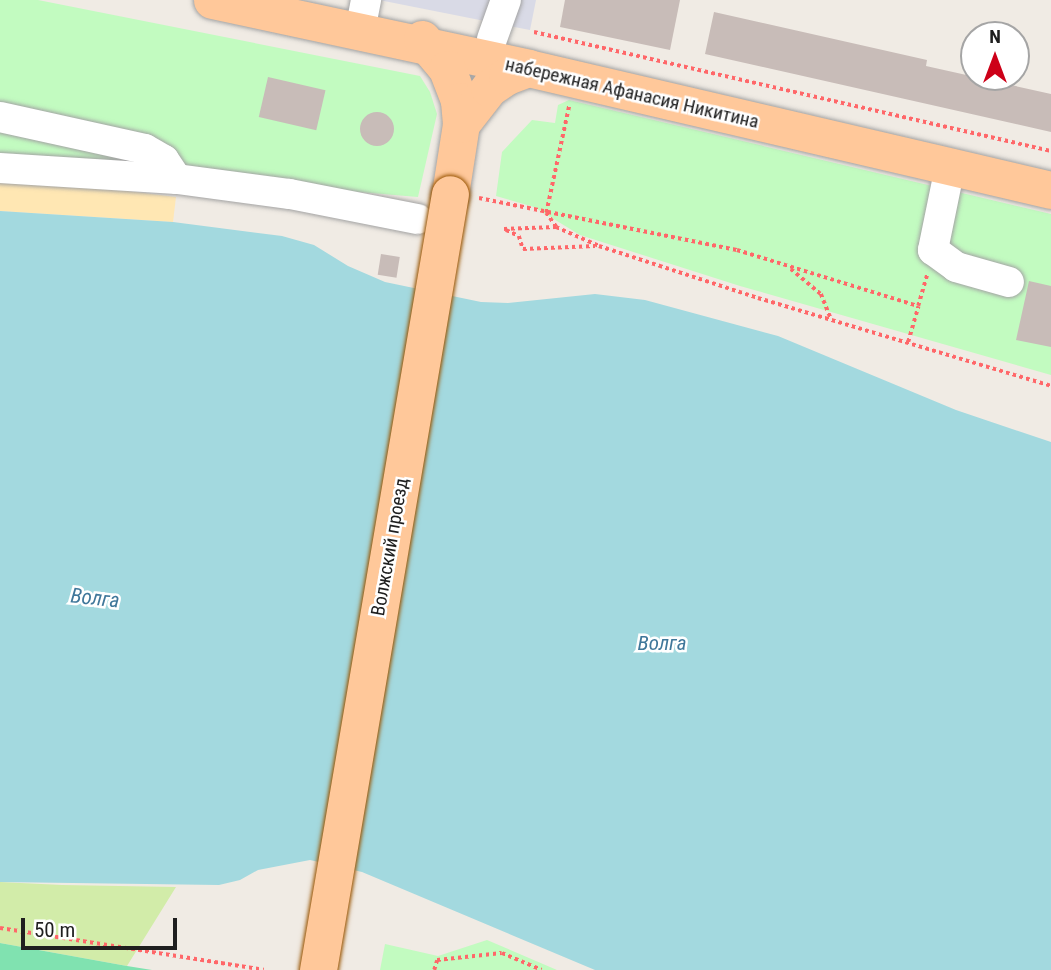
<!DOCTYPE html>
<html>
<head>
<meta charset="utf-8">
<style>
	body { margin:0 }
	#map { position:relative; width:1051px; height:970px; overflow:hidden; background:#f0ebe4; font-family:"Roboto Condensed",sans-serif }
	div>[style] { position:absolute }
	.grass>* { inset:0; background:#d2eca9 }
	.sand>* { inset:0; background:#ffe7b3 }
	.park>* { inset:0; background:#c2fbc0 }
	.pitch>* { inset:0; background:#80e2b0 }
	.plaza>* { inset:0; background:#d9dae6 }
	.water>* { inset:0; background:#a3d9df }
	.building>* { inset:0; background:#c8bcb8; transform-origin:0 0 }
	.round { border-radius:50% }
	.path>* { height:3.5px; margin-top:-1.75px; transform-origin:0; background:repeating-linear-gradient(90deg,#ff6769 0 3.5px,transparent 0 7px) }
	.roads { filter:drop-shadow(0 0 2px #a3a3a3) drop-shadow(0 0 2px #a3a3a3) }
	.minor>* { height:30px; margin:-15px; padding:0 15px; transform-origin:15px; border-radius:15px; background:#fff }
	.major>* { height:37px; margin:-18.5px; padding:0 18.5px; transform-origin:18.5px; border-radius:18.5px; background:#ffc89a }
	.bridges { filter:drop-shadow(0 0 2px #995400) drop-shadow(0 0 2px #995400) }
	.major-bridge>* { height:37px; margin:-18.5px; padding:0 18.5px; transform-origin:18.5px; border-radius:18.5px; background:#ffc89a }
	span { translate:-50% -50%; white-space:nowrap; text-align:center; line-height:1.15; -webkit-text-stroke:5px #fff; paint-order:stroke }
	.street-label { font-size:19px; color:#1f1f1f }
	.water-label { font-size:21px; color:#3f779a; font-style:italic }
	.north { position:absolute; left:960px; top:21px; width:70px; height:70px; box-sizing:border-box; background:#fff; border:2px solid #a5a5a5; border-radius:50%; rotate:0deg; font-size:19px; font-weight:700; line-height:28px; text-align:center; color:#1f1f1f }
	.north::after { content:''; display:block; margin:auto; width:24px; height:32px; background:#cd0018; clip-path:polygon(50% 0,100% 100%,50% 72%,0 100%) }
	.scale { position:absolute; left:21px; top:918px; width:156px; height:32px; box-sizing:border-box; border:4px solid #1f1f1f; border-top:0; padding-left:9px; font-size:21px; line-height:24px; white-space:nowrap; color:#1f1f1f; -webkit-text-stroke:5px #fff; paint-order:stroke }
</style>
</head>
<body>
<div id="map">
	<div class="grass">
		<div style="clip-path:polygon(0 882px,62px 885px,176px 887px,127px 966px,0 943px)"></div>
	</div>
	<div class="sand">
		<div style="clip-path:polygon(0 175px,176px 197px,173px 222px,0 211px)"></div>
	</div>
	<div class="park">
		<div style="clip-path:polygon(0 0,38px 0,420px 76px,430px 92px,437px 114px,418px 197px,0 162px)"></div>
		<div style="clip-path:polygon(569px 100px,1051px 214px,1051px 375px,740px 286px,580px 235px,534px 207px,496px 196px,502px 152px,532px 120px,555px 123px,558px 105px)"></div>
		<div style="clip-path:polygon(487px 940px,557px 970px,380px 970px,385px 944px,438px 956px)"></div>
	</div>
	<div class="pitch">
		<div style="clip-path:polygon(0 943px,127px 966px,152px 970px,0 970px)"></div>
	</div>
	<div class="plaza">
		<div style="clip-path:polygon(379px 0,536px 0,530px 30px)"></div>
	</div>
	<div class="water">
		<div style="clip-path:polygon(0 211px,173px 222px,282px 236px,314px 245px,348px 266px,385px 282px,481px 302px,508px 303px,595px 294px,645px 300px,778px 336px,956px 410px,1051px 442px,1051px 970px,595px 970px,362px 872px,310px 860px,258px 870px,240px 880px,219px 885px,0 882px)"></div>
	</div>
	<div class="building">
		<div style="clip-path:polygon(565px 0,680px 0,670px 50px,560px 27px)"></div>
		<div style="clip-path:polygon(714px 12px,927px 60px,926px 66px,1051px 94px,1051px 132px,705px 54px)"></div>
		<div style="left:268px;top:77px;width:59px;height:41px;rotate:13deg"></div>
		<div class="round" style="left:360px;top:112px;width:34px;height:34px"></div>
		<div style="left:381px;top:254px;width:19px;height:21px;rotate:9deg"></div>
		<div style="clip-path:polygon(1029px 281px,1051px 286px,1051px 347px,1016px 340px)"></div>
	</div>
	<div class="path">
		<div style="left:534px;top:32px;width:531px;rotate:12.96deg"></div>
		<div style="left:479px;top:198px;width:263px;rotate:11.4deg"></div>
		<div style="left:737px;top:250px;width:189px;rotate:17.2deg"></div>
		<div style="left:918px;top:306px;width:32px;rotate:-74deg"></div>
		<div style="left:556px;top:227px;width:17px;rotate:-126deg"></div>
		<div style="left:546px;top:213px;width:109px;rotate:-77.9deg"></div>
		<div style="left:504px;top:229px;width:52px;rotate:-2.2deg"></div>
		<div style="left:556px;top:227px;width:47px;rotate:23.8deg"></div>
		<div style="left:599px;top:246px;width:167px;rotate:18.1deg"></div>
		<div style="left:758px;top:298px;width:306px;rotate:16.7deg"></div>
		<div style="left:506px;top:230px;width:14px;rotate:25deg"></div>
		<div style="left:519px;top:236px;width:14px;rotate:73deg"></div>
		<div style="left:523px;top:249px;width:72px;rotate:-2.4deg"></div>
		<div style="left:791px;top:269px;width:39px;rotate:40deg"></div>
		<div style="left:821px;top:294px;width:27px;rotate:68deg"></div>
		<div style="left:908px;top:342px;width:37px;rotate:-74deg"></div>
		<div style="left:0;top:928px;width:267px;rotate:9deg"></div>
		<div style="left:434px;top:970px;width:10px;rotate:-73deg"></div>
		<div style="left:437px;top:960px;width:65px;rotate:-6.1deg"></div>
		<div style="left:502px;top:953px;width:43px;rotate:23deg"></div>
	</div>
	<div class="roads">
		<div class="minor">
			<div style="left:360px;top:31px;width:32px;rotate:-79deg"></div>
			<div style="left:492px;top:39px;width:41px;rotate:-70.3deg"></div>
			<div style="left:0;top:117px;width:148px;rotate:12.4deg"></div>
			<div style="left:145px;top:149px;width:22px;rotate:30deg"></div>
			<div style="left:164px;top:160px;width:23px;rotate:56deg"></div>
			<div style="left:950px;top:167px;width:85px;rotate:101.6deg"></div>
			<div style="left:933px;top:250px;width:29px;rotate:36deg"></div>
			<div style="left:956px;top:267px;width:55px;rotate:15.8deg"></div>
			<div style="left:0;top:168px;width:177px;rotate:3.6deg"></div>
			<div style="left:177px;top:179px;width:114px;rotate:7.6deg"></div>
			<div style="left:290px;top:194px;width:130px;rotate:11.1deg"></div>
		</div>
		<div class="major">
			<div style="left:212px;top:0;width:323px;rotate:12.1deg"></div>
			<div style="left:528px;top:68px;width:537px;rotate:13.13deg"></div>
			<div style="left:422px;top:39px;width:39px;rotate:50deg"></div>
			<div style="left:447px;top:69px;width:34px;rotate:69deg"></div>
			<div style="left:459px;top:101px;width:23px;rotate:85deg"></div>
			<div style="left:461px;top:124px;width:71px;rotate:98.9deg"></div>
			<div style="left:461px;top:124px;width:46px;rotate:-52.1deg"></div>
			<div style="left:489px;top:88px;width:22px;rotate:-34deg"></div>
			<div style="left:507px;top:76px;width:22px;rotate:-21deg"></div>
		</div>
	</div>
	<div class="bridges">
		<div class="major-bridge">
			<div style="left:318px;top:970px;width:787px;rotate:-80.35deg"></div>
		</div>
	</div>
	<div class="street-label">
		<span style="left:632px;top:93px;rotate:13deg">набережная Афанасия Никитина</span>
		<span style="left:390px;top:547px;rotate:-80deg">Волжский проезд</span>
	</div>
	<div class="water-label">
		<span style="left:95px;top:598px;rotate:6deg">Волга</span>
		<span style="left:662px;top:643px">Волга</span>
	</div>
	<div class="north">N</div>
	<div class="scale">50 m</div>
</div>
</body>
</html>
